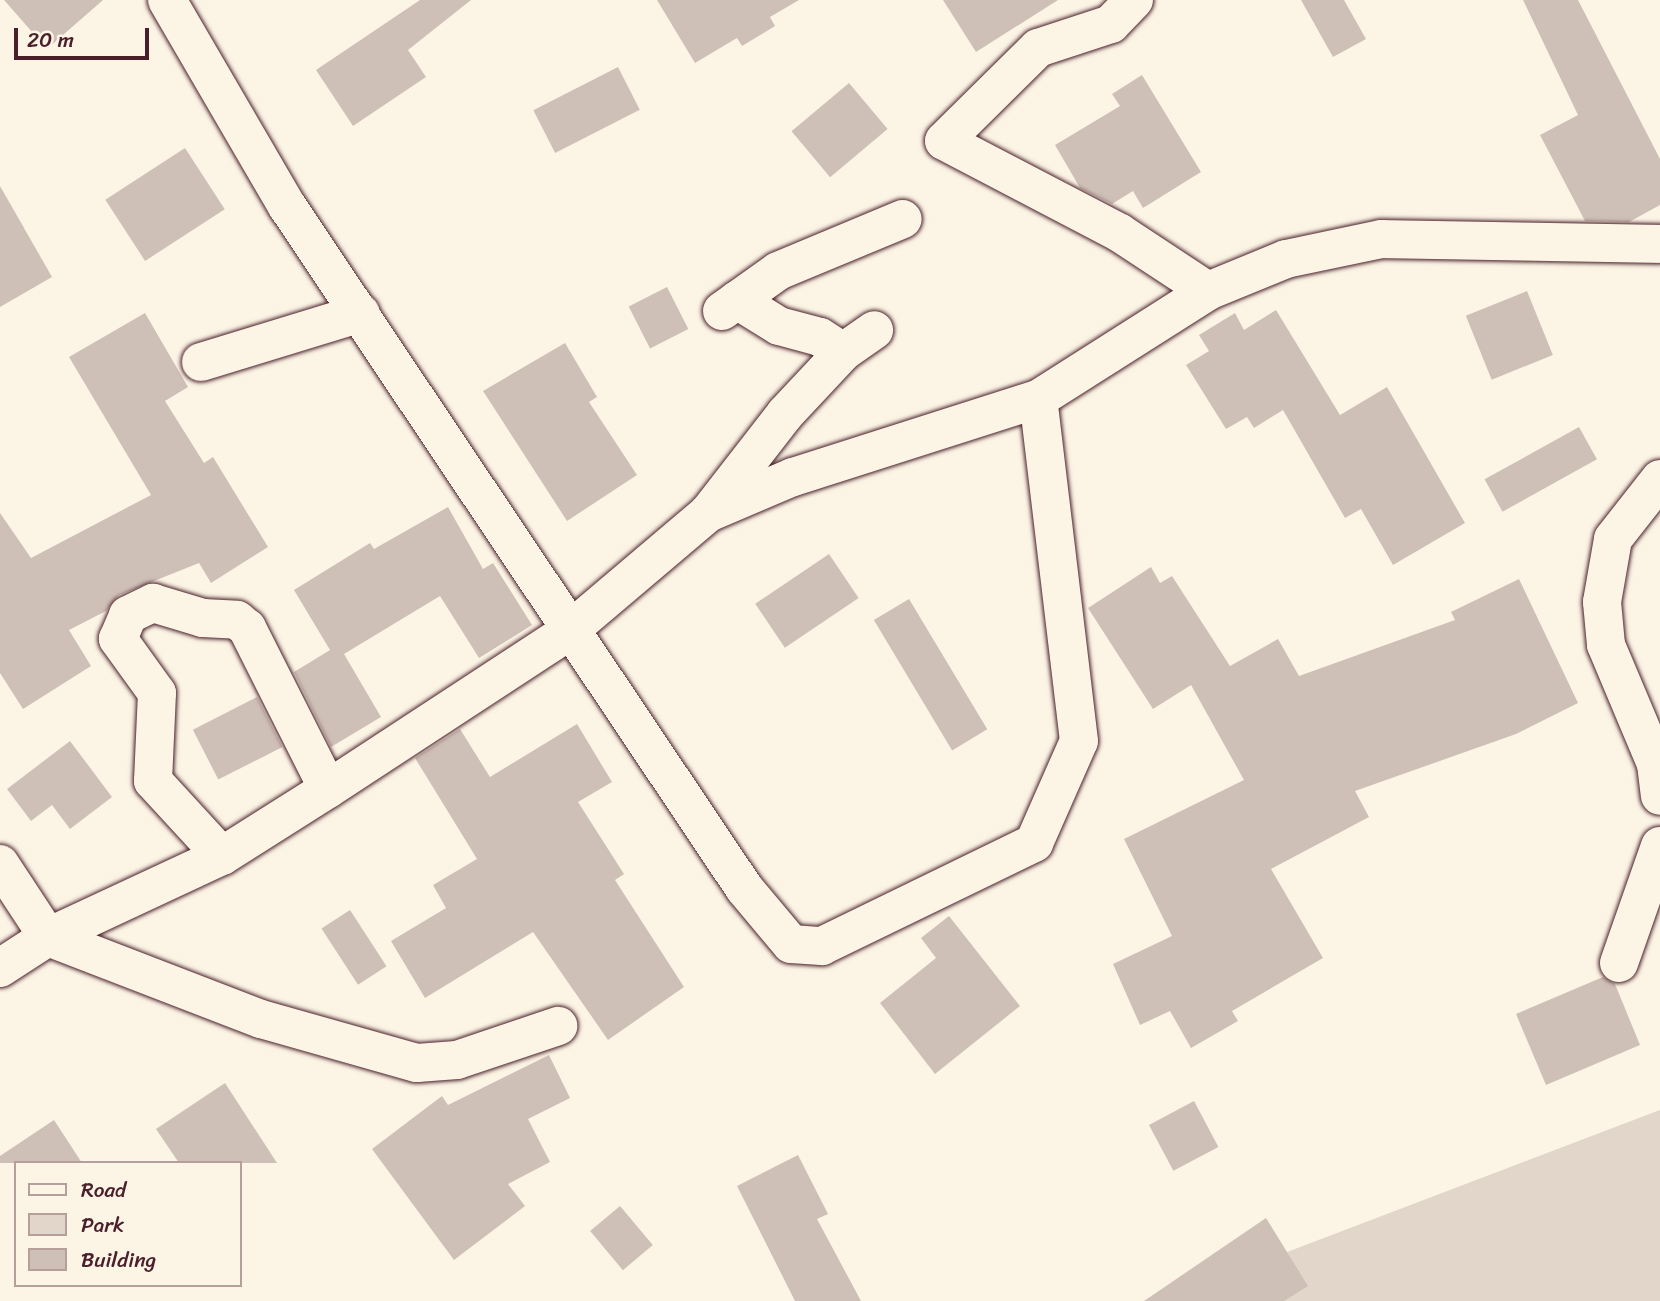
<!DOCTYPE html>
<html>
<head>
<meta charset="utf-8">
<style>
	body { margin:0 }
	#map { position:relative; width:1660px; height:1301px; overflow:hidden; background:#fcf5e5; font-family:Sriracha,sans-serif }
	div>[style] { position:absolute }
	.green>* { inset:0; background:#e2d5ca }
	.building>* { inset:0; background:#cfc0b7; transform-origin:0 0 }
	.roads { filter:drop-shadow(0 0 2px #4a1f2b) drop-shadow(0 0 2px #4a1f2b) }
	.minor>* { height:38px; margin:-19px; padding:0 19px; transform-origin:19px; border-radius:19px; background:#fcf5e5 }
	span { translate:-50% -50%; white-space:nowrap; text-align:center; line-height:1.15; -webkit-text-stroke:7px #fcf5e5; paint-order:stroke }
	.legend { position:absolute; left:14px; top:1161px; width:228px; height:126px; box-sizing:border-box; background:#fcf5e5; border:2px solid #b59f9b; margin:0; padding:9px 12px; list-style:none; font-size:21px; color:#4a1f2b }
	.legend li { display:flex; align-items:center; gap:14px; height:35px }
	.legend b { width:35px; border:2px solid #b59f9b }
	.scale { position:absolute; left:14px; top:28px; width:135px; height:32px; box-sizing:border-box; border:4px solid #4a1f2b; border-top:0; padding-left:9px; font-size:21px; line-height:24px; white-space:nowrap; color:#4a1f2b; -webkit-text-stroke:5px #fcf5e5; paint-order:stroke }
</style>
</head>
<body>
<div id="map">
	<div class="green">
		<div style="clip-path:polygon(1660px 1110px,1660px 1301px,1158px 1301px)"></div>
	</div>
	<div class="building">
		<div style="clip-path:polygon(4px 0,103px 0,47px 49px)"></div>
		<div style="clip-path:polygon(420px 0,471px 0,408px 50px,426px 77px,353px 126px,316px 70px)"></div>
		<div style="clip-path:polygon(657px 0,799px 0,770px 17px,775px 26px,742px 46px,737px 38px,695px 63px)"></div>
		<div style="clip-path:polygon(943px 0,1058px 0,976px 52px)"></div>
		<div style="clip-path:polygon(1301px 0,1344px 0,1366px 39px,1333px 57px)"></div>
		<div style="clip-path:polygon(1523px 0,1578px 0,1660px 159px,1660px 205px,1629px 222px,1585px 221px,1540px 135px,1578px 115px)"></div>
		<div style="left:618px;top:67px;width:48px;height:95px;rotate:63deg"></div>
		<div style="clip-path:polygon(1142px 75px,1201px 172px,1143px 208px,1133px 191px,1112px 204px,1080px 188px,1055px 145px,1120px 106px,1112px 94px)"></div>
		<div style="left:849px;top:83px;width:60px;height:75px;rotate:50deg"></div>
		<div style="left:185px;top:148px;width:73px;height:95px;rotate:57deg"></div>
		<div style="clip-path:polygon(0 186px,52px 277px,0 307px)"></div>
		<div style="left:667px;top:287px;width:47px;height:43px;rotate:63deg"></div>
		<div style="left:1527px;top:291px;width:69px;height:66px;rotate:68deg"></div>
		<div style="clip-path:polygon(1276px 310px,1340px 415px,1387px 387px,1465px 523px,1393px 565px,1361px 509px,1345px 518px,1283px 410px,1254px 428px,1247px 417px,1226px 429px,1186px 365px,1209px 351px,1199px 335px,1235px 313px,1244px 330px)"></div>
		<div style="clip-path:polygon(145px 313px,188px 387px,165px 401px,204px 463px,213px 457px,268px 547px,211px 583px,199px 563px,119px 595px,106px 611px,69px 630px,91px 666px,23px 709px,0 673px,0 513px,31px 558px,151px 495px,69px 357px)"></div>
		<div style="clip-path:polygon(565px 343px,597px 397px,589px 402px,637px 475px,567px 521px,483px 391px)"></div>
		<div style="left:1579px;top:427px;width:37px;height:108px;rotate:61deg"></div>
		<div style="clip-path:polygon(448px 507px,483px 569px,493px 563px,532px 625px,479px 658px,440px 596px,344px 654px,381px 717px,331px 747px,294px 672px,330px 650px,294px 590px,370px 543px,374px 549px)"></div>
		<div style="left:829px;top:554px;width:53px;height:89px;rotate:56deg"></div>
		<div style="clip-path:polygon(1151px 567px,1160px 583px,1172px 576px,1230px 666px,1278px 639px,1299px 676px,1455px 620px,1451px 612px,1519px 579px,1578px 703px,1516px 734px,1355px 791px,1369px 817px,1271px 869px,1323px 958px,1232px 1011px,1238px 1021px,1191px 1048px,1170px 1011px,1140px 1025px,1113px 964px,1172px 936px,1124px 839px,1244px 780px,1191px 685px,1153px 709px,1088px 608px)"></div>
		<div style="left:909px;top:599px;width:152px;height:41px;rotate:59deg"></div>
		<div style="left:257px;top:697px;width:56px;height:72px;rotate:63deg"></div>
		<div style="clip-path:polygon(577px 724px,612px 782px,578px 802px,624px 874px,615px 880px,684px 987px,608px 1040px,533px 932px,425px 998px,391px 941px,446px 908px,433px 885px,477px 859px,415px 758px,460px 729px,490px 777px)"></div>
		<div style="clip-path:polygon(70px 741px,112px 797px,70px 829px,52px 805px,31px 821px,7px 789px)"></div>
		<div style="left:350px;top:910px;width:67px;height:34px;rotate:57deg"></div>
		<div style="clip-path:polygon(949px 916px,1020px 1006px,935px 1074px,880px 1003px,936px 958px,921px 938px)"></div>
		<div style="clip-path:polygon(1603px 977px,1615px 984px,1640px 1045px,1546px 1085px,1516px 1014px)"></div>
		<div style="clip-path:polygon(549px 1055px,570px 1098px,528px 1119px,550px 1162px,508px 1184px,525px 1206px,454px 1260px,372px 1149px,442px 1096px,448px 1105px)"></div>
		<div style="clip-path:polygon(225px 1083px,277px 1163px,179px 1163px,156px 1129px)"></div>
		<div style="left:1194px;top:1101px;width:52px;height:51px;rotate:62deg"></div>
		<div style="clip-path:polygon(54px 1120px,82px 1163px,0 1163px,0 1156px)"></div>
		<div style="clip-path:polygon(798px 1155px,828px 1214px,817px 1219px,861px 1301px,795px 1301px,737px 1186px)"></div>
		<div style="left:620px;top:1206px;width:51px;height:39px;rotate:50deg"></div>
		<div style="clip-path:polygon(1266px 1218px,1308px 1286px,1284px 1301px,1144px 1301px)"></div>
	</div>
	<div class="roads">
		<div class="minor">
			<div style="left:167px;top:0;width:238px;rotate:59.8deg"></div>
			<div style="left:287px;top:206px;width:821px;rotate:56.17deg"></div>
			<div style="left:744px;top:888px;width:73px;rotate:50deg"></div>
			<div style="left:791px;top:944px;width:31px;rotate:4deg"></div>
			<div style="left:822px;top:946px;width:236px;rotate:-25.9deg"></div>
			<div style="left:1034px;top:843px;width:111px;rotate:-66.2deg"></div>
			<div style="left:1079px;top:741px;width:344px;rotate:-96.8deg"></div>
			<div style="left:1134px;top:0;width:33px;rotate:134deg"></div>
			<div style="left:1111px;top:24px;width:77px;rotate:161.8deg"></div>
			<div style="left:1038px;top:48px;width:132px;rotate:135.3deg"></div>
			<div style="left:944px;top:141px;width:199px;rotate:27.6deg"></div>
			<div style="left:1120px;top:233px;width:105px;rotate:33.4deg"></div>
			<div style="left:737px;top:300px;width:49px;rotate:31.8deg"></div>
			<div style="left:779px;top:326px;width:42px;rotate:15deg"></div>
			<div style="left:820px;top:337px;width:27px;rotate:33deg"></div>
			<div style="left:722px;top:311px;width:69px;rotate:-35.5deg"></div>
			<div style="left:778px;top:271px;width:135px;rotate:-22.6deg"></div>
			<div style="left:201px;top:362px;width:167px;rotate:-17deg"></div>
			<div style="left:1660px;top:479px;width:76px;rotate:128.1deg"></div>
			<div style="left:1613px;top:539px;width:64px;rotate:99.9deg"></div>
			<div style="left:1602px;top:602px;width:43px;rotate:84.7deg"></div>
			<div style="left:1606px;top:645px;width:129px;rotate:67.2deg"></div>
			<div style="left:1656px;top:764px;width:32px;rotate:83deg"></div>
			<div style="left:709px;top:512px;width:124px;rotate:-52.2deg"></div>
			<div style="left:785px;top:414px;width:85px;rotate:-46.9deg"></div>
			<div style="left:843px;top:352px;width:38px;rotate:-35deg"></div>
			<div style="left:222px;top:856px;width:102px;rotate:-132.6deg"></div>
			<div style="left:153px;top:781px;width:88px;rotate:-87.4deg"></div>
			<div style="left:157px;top:693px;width:67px;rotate:-125.8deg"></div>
			<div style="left:118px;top:639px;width:26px;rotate:-67deg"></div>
			<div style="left:128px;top:615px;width:28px;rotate:-26deg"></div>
			<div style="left:153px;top:603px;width:52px;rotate:16.7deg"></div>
			<div style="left:203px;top:618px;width:34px;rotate:3deg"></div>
			<div style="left:237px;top:620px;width:13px;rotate:39deg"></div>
			<div style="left:247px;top:628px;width:180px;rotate:63.3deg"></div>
			<div style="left:0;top:864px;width:87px;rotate:56.7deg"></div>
			<div style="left:48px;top:937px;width:228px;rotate:21.1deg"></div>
			<div style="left:261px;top:1019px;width:162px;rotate:15.8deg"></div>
			<div style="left:417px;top:1063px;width:40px;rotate:-4.3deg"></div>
			<div style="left:457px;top:1060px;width:107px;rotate:-18.6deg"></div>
			<div style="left:1619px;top:963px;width:124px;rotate:-70.7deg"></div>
			<div style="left:0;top:968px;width:57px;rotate:-32.9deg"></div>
			<div style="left:48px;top:937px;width:192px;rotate:-25deg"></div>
			<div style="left:222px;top:856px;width:125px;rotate:-32.3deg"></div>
			<div style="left:328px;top:789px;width:288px;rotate:-33.2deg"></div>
			<div style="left:569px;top:631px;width:182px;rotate:-40.3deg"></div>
			<div style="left:708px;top:513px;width:92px;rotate:-23deg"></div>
			<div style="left:793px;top:477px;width:257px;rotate:-17.7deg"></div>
			<div style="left:1038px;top:399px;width:201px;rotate:-32.4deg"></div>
			<div style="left:1208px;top:291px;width:84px;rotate:-22.3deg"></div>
			<div style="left:1286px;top:259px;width:98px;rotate:-11.8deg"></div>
			<div style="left:1382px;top:239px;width:278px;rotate:1deg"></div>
		</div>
	</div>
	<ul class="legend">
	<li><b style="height:9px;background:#fcf5e5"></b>Road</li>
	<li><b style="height:19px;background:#e2d5ca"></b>Park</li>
	<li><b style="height:19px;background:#cfc0b7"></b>Building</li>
	</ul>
	<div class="scale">20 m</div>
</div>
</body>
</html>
